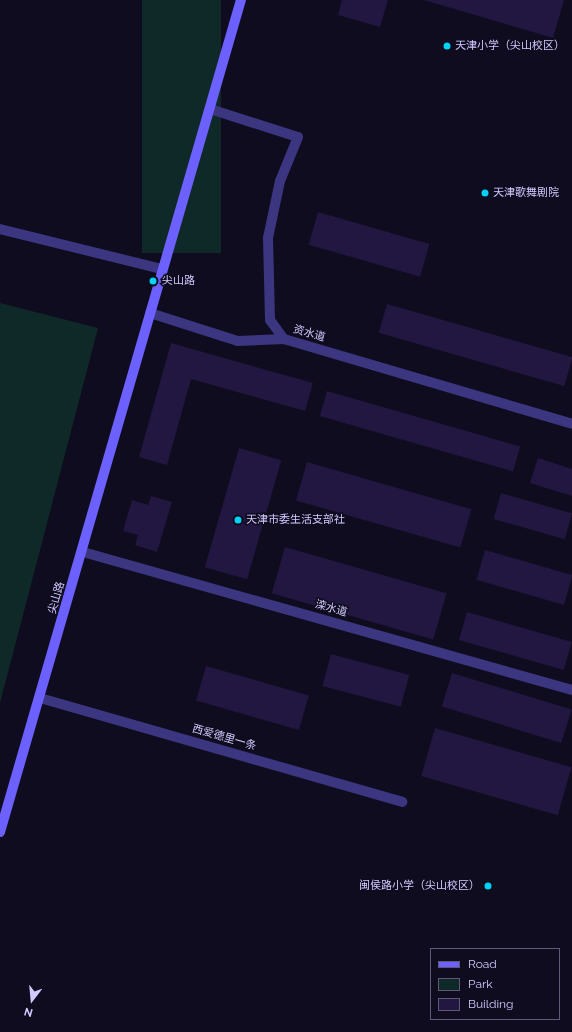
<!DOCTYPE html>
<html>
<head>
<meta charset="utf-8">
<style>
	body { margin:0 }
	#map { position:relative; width:572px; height:1032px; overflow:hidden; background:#100c1f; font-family:Raleway,"Noto Sans SC",sans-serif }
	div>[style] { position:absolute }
	.green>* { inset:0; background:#0f2929; transform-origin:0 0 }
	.building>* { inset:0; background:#211740; transform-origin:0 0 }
	.minor>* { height:10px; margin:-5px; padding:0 5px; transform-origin:5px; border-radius:5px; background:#3b367f }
	.secondary>* { height:10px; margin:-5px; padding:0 5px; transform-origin:5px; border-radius:5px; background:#6c61ff }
	.dots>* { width:11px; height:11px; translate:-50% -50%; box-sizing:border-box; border:2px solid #100c1f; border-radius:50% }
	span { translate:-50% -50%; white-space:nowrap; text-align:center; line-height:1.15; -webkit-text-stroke:3px #100c1f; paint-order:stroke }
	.poi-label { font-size:11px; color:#d2caff }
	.left { translate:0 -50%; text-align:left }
	.right { translate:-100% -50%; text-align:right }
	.street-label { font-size:11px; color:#d2caff }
	.legend { position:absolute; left:430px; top:948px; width:130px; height:72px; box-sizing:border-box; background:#100c1f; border:1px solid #5e5879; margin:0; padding:5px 7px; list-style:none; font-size:12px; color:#d2caff }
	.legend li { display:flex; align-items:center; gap:8px; height:20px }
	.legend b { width:20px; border:1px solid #5e5879 }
	.north { position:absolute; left:12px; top:980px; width:40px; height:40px; -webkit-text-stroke:3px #100c1f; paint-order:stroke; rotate:196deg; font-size:11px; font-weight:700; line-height:16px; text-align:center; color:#d2caff }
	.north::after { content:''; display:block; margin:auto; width:14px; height:18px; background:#d2caff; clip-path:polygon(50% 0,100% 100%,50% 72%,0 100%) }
</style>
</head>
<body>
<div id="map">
	<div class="green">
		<div style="left:142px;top:0;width:79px;height:253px"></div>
		<div style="clip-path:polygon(0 303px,98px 328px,0 703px)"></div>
	</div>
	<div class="building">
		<div style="clip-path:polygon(342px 0,388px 0,380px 27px,338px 15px)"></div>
		<div style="clip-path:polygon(424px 0,564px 0,553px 38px)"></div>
		<div style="left:318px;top:212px;width:116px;height:34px;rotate:16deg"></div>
		<div style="left:387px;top:304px;width:193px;height:30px;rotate:16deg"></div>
		<div style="clip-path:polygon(171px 343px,313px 383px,305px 411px,191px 379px,167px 465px,139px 457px)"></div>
		<div style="left:327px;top:391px;width:201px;height:26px;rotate:16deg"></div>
		<div style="left:239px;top:448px;width:44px;height:124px;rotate:16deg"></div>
		<div style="clip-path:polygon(538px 458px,572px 469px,572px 496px,530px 483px)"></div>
		<div style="left:307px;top:462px;width:171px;height:40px;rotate:16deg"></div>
		<div style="left:501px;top:493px;width:74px;height:27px;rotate:16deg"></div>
		<div style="clip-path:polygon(151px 496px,172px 502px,157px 552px,135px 545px,138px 535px,123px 531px,132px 500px,148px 505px)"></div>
		<div style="left:285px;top:547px;width:168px;height:48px;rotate:16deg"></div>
		<div style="left:485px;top:550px;width:91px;height:31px;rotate:16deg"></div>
		<div style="left:467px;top:612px;width:109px;height:29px;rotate:16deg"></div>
		<div style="left:331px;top:654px;width:81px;height:33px;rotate:15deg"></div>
		<div style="left:206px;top:666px;width:107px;height:36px;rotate:16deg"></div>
		<div style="left:452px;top:673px;width:125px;height:35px;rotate:17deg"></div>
		<div style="left:435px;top:728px;width:142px;height:50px;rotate:16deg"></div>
	</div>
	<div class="minor">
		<div style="left:210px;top:109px;width:92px;rotate:17.7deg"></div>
		<div style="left:298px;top:137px;width:48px;rotate:112.2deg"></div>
		<div style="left:280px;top:181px;width:58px;rotate:101.9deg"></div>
		<div style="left:268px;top:238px;width:82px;rotate:88.6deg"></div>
		<div style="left:270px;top:320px;width:24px;rotate:54deg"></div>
		<div style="left:284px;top:339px;width:300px;rotate:16.4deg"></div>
		<div style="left:0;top:229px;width:167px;rotate:13.9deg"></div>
		<div style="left:150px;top:313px;width:92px;rotate:17.7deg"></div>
		<div style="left:238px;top:341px;width:46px;rotate:-2.5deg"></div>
		<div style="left:83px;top:552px;width:508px;rotate:15.76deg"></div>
		<div style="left:40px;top:698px;width:377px;rotate:16deg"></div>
	</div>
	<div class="secondary">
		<div style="left:0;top:832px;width:866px;rotate:-73.85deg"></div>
	</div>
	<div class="dots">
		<div style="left:447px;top:46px;background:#00d2f5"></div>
		<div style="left:485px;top:193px;background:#00d2f5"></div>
		<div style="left:153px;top:281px;background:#00d2f5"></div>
		<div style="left:238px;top:520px;background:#00d2f5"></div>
		<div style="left:488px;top:886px;background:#00d2f5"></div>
	</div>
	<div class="poi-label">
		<span class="left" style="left:455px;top:46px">天津小学（尖山校区）</span>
		<span class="left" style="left:493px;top:193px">天津歌舞剧院</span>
		<span class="left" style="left:162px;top:281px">尖山路</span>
		<span class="left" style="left:246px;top:520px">天津市委生活支部社</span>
		<span class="right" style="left:480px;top:886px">闽侯路小学（尖山校区）</span>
	</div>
	<div class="street-label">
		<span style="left:309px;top:334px;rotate:16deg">资水道</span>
		<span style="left:57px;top:598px;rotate:-74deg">尖山路</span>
		<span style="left:331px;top:609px;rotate:16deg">滦水道</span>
		<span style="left:224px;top:738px;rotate:16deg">西爱德里一条</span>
	</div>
	<ul class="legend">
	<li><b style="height:5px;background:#6c61ff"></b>Road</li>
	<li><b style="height:11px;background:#0f2929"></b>Park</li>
	<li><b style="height:11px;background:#211740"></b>Building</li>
	</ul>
	<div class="north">N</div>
</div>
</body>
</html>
